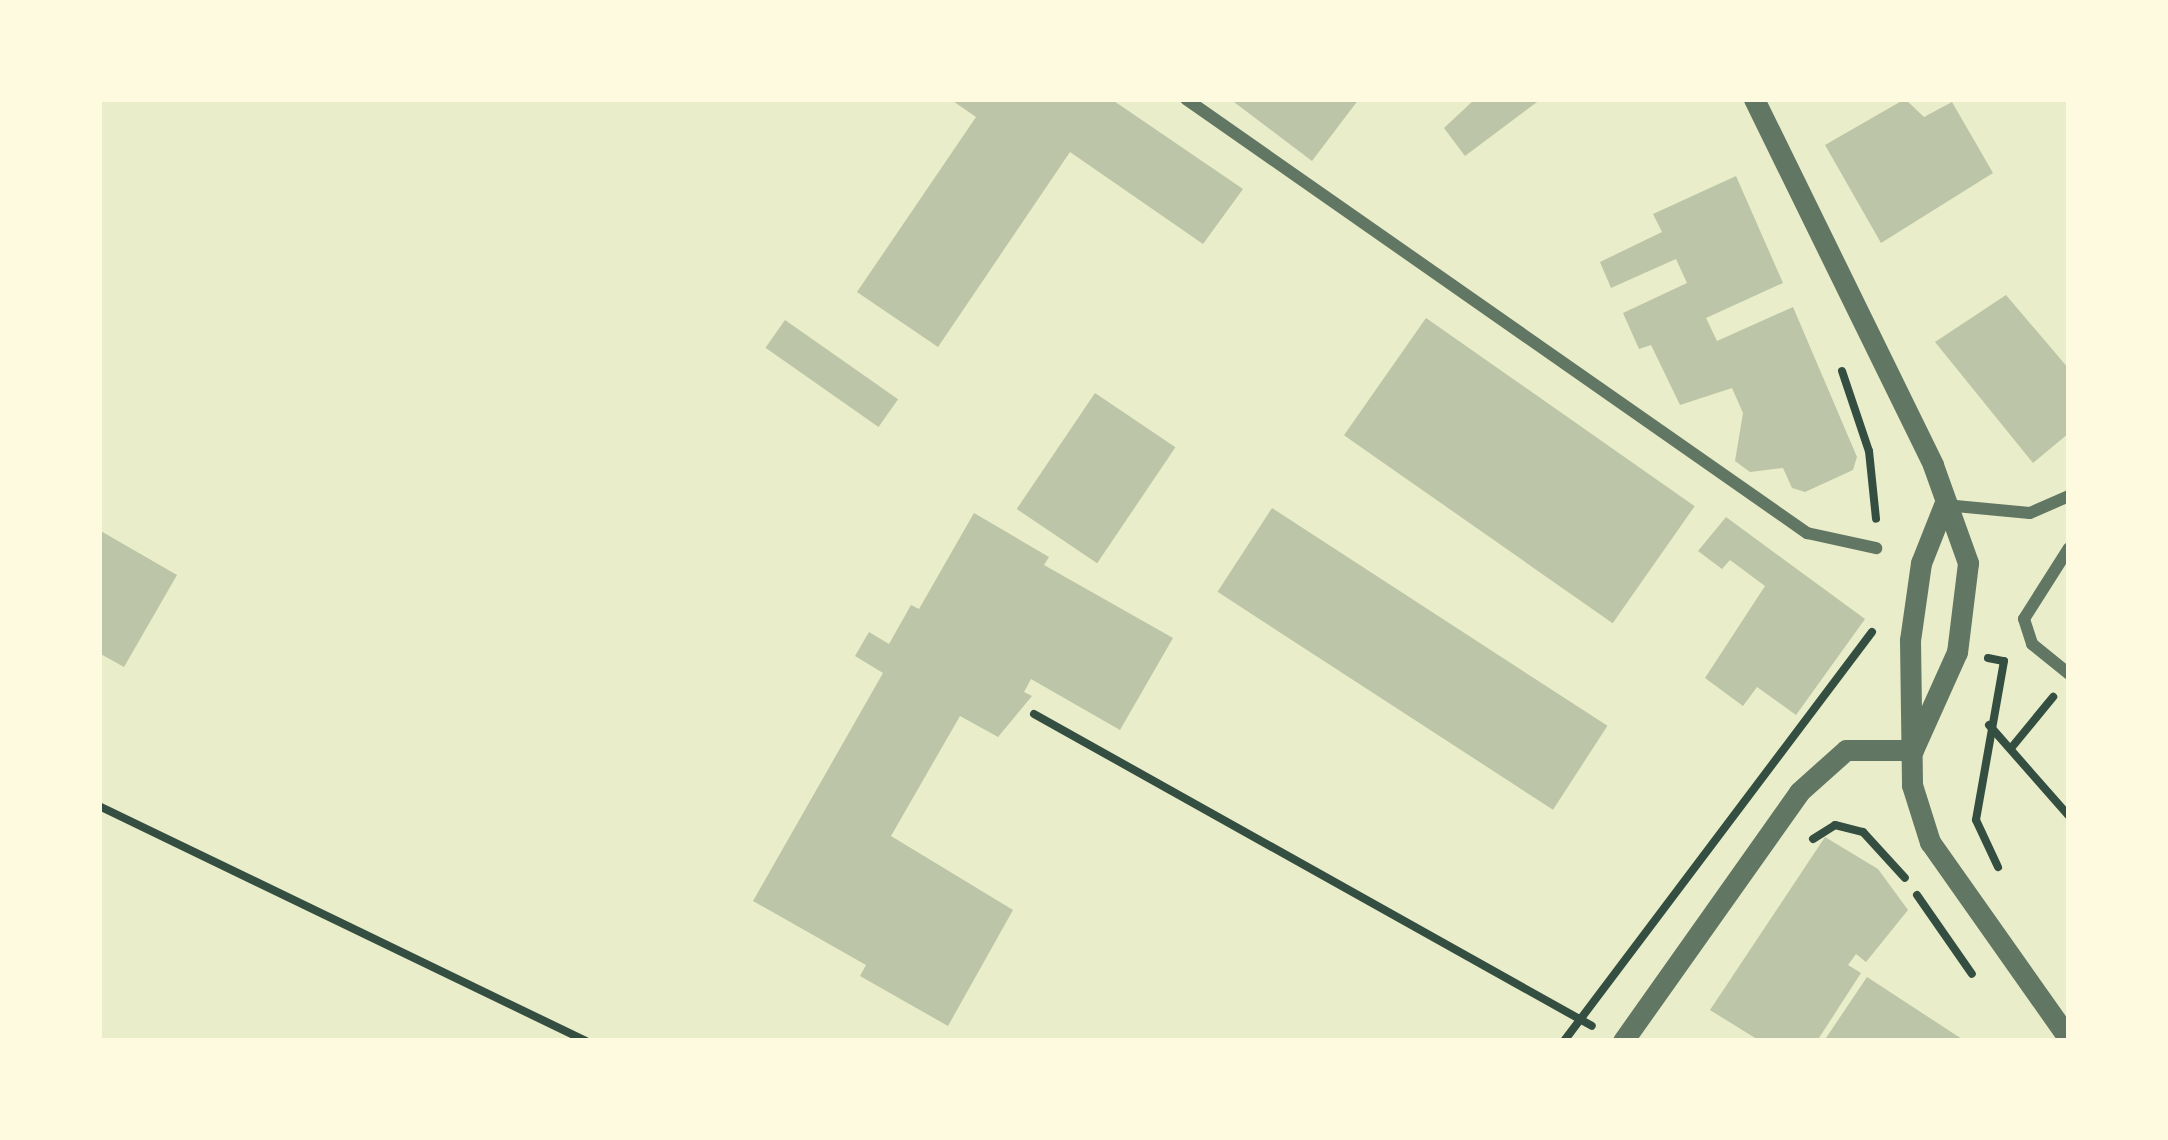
<!DOCTYPE html>
<html>
<head>
<meta charset="utf-8">
<style>
	body { margin:0 }
	#map { position:relative; width:2168px; height:1140px; overflow:hidden; background:#e9edc9; font-family:"Titillium Web",sans-serif }
	div>[style] { position:absolute }
	.building>* { inset:0; background:#bcc5a7; transform-origin:0 0 }
	.path>* { height:8px; margin:-4px; padding:0 4px; transform-origin:4px; border-radius:4px; background:#344e41 }
	.minor>* { height:12px; margin:-6px; padding:0 6px; transform-origin:6px; border-radius:6px; background:#617663 }
	.tertiary>* { height:21px; margin:-10.5px; padding:0 10.5px; transform-origin:10.5px; border-radius:10.5px; background:#617663 }
	span { translate:-50% -50%; white-space:nowrap; text-align:center; line-height:1.15; -webkit-text-stroke:9px #fefae0; paint-order:stroke }
	.frame { position:absolute; inset:0; border:102px solid #fefae0; pointer-events:none }
</style>
</head>
<body>
<div id="map">
	<div class="building">
		<div style="clip-path:polygon(950px 99px,1111px 99px,1243px 189px,1203px 244px,1070px 152px,938px 347px,857px 292px,976px 117px)"></div>
		<div style="clip-path:polygon(1230px 99px,1359px 99px,1312px 161px)"></div>
		<div style="clip-path:polygon(1475px 99px,1541px 99px,1465px 156px,1444px 128px)"></div>
		<div style="clip-path:polygon(1905px 99px,1924px 117px,1952px 102px,1993px 173px,1881px 243px,1825px 145px)"></div>
		<div style="clip-path:polygon(1736px 176px,1783px 283px,1706px 318px,1717px 341px,1793px 307px,1857px 457px,1853px 470px,1805px 492px,1792px 488px,1783px 468px,1750px 472px,1735px 461px,1743px 413px,1732px 388px,1680px 405px,1651px 345px,1639px 349px,1623px 313px,1687px 283px,1676px 259px,1611px 288px,1600px 262px,1662px 232px,1653px 214px)"></div>
		<div style="clip-path:polygon(2006px 295px,2069px 369px,2069px 433px,2033px 463px,1935px 342px)"></div>
		<div style="left:1426px;top:318px;width:328px;height:143px;rotate:35deg"></div>
		<div style="left:785px;top:320px;width:138px;height:34px;rotate:35deg"></div>
		<div style="left:1095px;top:393px;width:97px;height:140px;rotate:34deg"></div>
		<div style="left:1272px;top:508px;width:400px;height:100px;rotate:33deg"></div>
		<div style="clip-path:polygon(974px 513px,1049px 557px,1044px 565px,1173px 638px,1120px 730px,1031px 679px,1024px 692px,1032px 696px,998px 737px,960px 716px,891px 836px,1013px 910px,948px 1026px,860px 976px,866px 965px,753px 901px,883px 673px,855px 656px,869px 632px,889px 644px,911px 605px,919px 609px)"></div>
		<div style="clip-path:polygon(1726px 517px,1865px 619px,1796px 715px,1757px 687px,1743px 706px,1705px 678px,1765px 586px,1730px 560px,1722px 569px,1698px 551px)"></div>
		<div style="clip-path:polygon(99px 530px,177px 575px,124px 667px,99px 653px)"></div>
		<div style="clip-path:polygon(1825px 837px,1878px 869px,1908px 910px,1866px 962px,1856px 954px,1848px 965px,1861px 973px,1817px 1041px,1760px 1041px,1710px 1010px)"></div>
		<div style="clip-path:polygon(1867px 977px,1965px 1041px,1824px 1041px)"></div>
	</div>
	<div class="path">
		<div style="left:1842px;top:371px;width:84px;rotate:71.4deg"></div>
		<div style="left:1869px;top:451px;width:68px;rotate:84.1deg"></div>
		<div style="left:1988px;top:658px;width:16px;rotate:11deg"></div>
		<div style="left:2004px;top:661px;width:161px;rotate:100deg"></div>
		<div style="left:1976px;top:820px;width:52px;rotate:64.9deg"></div>
		<div style="left:1034px;top:714px;width:639px;rotate:29.21deg"></div>
		<div style="left:1989px;top:725px;width:121px;rotate:48.7deg"></div>
		<div style="left:2012px;top:747px;width:65px;rotate:-50.6deg"></div>
		<div style="left:99px;top:806px;width:541px;rotate:25.76deg"></div>
		<div style="left:1813px;top:839px;width:26px;rotate:-32deg"></div>
		<div style="left:1835px;top:825px;width:29px;rotate:14deg"></div>
		<div style="left:1863px;top:832px;width:62px;rotate:47.6deg"></div>
		<div style="left:1917px;top:895px;width:96px;rotate:55.2deg"></div>
		<div style="left:1564px;top:1041px;width:512px;rotate:-53.02deg"></div>
	</div>
	<div class="minor">
		<div style="left:1186px;top:99px;width:758px;rotate:34.95deg"></div>
		<div style="left:1807px;top:533px;width:71px;rotate:12.3deg"></div>
		<div style="left:1945px;top:505px;width:85px;rotate:5.4deg"></div>
		<div style="left:2030px;top:513px;width:43px;rotate:-23.6deg"></div>
		<div style="left:2069px;top:548px;width:84px;rotate:122.4deg"></div>
		<div style="left:2024px;top:619px;width:26px;rotate:72deg"></div>
		<div style="left:2032px;top:644px;width:48px;rotate:39deg"></div>
	</div>
	<div class="tertiary">
		<div style="left:1754px;top:99px;width:407px;rotate:63.9deg"></div>
		<div style="left:1933px;top:465px;width:104px;rotate:70.3deg"></div>
		<div style="left:1968px;top:563px;width:90px;rotate:97deg"></div>
		<div style="left:1957px;top:652px;width:107px;rotate:114.2deg"></div>
		<div style="left:1944px;top:505px;width:62px;rotate:111.6deg"></div>
		<div style="left:1921px;top:563px;width:78px;rotate:98.1deg"></div>
		<div style="left:1910px;top:640px;width:145px;rotate:89.2deg"></div>
		<div style="left:1912px;top:785px;width:60px;rotate:72.5deg"></div>
		<div style="left:1930px;top:842px;width:241px;rotate:54.8deg"></div>
		<div style="left:1623px;top:1041px;width:305px;rotate:-54.7deg"></div>
		<div style="left:1799px;top:792px;width:63px;rotate:-41.8deg"></div>
		<div style="left:1846px;top:750px;width:67px"></div>
	</div>
	<div class="frame"></div>
</div>
</body>
</html>
